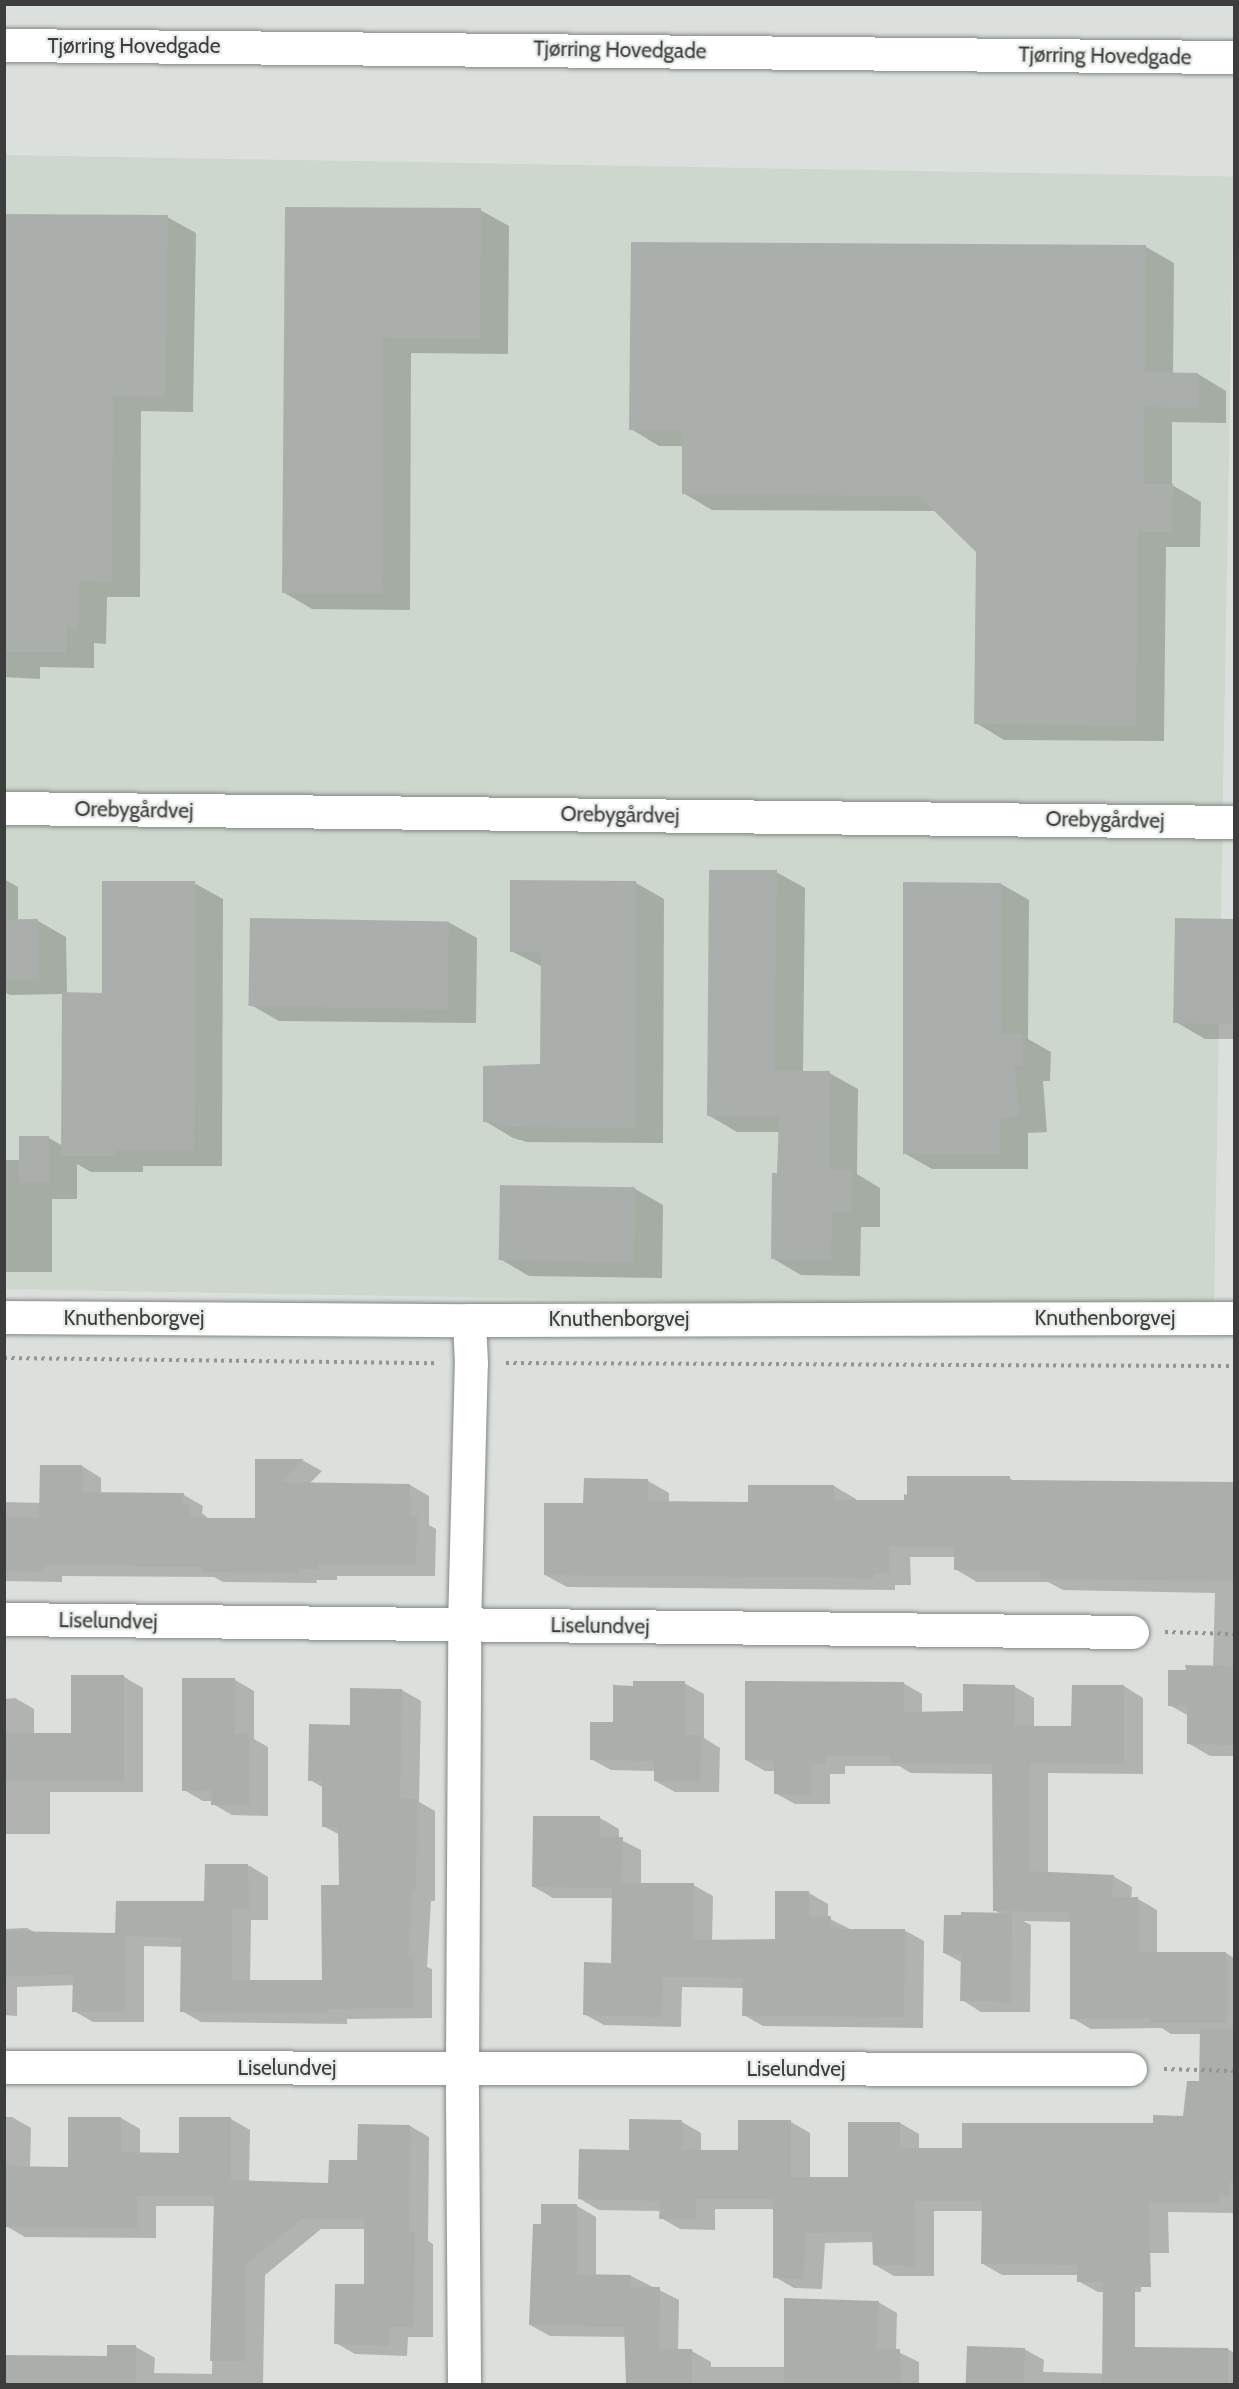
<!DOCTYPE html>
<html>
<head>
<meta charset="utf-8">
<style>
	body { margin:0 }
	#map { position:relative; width:1239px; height:2389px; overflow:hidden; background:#dce0dc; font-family:Cabin,sans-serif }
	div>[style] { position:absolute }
	.built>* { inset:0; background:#cdd7cd; transform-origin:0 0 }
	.shadow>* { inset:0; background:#0003 }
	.building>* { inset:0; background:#abafab; transform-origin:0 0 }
	.path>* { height:4px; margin-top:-2px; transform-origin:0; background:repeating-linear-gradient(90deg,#929592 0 3px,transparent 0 7.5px) }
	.roads { filter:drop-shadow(0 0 2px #848884) drop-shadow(0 0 2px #848884) }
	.street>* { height:33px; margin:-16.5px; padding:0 16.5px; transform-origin:16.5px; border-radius:16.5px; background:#fff }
	.secondary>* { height:33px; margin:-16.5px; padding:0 16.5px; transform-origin:16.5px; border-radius:16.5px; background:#fff }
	span { translate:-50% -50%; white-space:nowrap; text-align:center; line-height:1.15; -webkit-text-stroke:4.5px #e9ede9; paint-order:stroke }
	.street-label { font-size:21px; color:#3c3d3c }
	.frame { position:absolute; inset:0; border:6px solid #3c3d3c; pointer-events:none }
</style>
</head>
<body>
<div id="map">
	<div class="built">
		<div style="left:5px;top:155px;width:1229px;height:1134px;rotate:1deg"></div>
	</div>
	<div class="shadow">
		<div style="clip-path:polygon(286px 208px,480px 210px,509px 226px,508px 354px,411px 353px,410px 610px,312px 609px,283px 592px)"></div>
		<div style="clip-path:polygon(4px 216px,167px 217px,196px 233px,193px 412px,141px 411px,140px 597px,107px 597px,106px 644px,94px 643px,94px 668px,40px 667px,40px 679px,4px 677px)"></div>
		<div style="clip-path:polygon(1146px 247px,1174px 263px,1173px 374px,1198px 374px,1226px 391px,1226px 423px,1172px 422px,1172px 485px,1201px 502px,1200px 547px,1166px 547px,1164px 741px,1004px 740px,976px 723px,977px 551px,937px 511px,712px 510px,683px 493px,684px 446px,659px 446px,631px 429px)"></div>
		<div style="clip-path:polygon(776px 872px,805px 888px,803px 1073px,829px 1073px,858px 1089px,857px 1174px,880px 1188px,880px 1227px,861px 1227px,860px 1276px,801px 1275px,772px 1258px,780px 1132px,737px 1132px,708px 1115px)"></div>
		<div style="clip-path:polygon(4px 879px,18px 887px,18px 921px,38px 921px,66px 937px,67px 994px,103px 994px,194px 883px,223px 899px,222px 1166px,143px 1166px,143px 1172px,91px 1172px,77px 1164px,77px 1199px,52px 1199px,52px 1272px,4px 1272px,4px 1160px,21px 1160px,49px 1138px,63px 1146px,63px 994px,10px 995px,4px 992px)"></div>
		<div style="clip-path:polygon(636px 883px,664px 899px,663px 1143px,527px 1142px,513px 1138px,485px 1121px,542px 1065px,543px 967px,511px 951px)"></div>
		<div style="clip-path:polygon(1001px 884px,1029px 900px,1028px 1039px,1051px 1052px,1050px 1081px,1043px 1081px,1047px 1132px,1028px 1133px,1028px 1169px,932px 1169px,904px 1153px)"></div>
		<div style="clip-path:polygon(1177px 920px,1234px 920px,1234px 1039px,1205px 1039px,1176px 1022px)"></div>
		<div style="clip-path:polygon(448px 922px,477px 938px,476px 1023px,279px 1021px,251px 1005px)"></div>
		<div style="clip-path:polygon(635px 1189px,663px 1205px,662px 1278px,529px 1276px,500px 1259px)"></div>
		<div style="clip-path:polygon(257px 1460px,304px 1461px,322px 1471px,309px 1484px,410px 1485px,429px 1496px,429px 1525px,436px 1529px,435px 1576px,337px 1576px,337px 1580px,316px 1580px,317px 1583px,223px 1582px,214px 1577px,62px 1576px,62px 1582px,4px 1581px,4px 1502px,41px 1503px,82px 1466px,101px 1478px,101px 1494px,184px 1495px,203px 1506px,202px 1513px,209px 1519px,256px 1519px)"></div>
		<div style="clip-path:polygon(1009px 1478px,1016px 1482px,1234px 1483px,1234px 1756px,1210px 1756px,1188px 1743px,1189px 1716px,1169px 1705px,1187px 1671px,1213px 1667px,1215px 1593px,1063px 1590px,1048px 1582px,977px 1582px,955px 1569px,955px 1557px,910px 1557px,911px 1585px,895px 1585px,895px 1590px,567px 1587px,545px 1575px,585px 1505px,648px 1481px,669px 1493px,669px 1503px,749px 1503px,749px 1486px,834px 1486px,856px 1499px,856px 1501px,905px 1501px)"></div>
		<div style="clip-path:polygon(73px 1677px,124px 1677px,143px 1688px,143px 1792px,50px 1792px,50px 1834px,4px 1834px,4px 1699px,15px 1698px,34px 1709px,34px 1735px,72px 1735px)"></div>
		<div style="clip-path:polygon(235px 1680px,254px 1691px,254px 1739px,268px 1747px,268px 1816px,232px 1815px,213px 1804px,213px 1801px,203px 1801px,184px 1790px)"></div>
		<div style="clip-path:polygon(684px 1683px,704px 1694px,704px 1738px,720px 1748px,719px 1792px,675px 1792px,655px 1781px,655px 1771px,611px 1770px,591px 1759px,615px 1724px)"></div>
		<div style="clip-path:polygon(903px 1683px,922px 1694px,922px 1713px,964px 1713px,1015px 1687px,1034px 1698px,1034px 1728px,1072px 1728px,1124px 1686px,1143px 1698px,1143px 1774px,1048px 1773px,1048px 1873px,1113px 1876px,1132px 1887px,1131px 1899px,1138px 1899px,1157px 1910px,1157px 1953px,1226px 1953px,1234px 1958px,1234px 2034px,1171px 2034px,1162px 2028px,1091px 2029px,1072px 2018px,1071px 1922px,1023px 1921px,1031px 1925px,1030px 2012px,981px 2012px,962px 2000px,963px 1963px,944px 1953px,1003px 1915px,994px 1910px,994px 1774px,911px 1773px,899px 1766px,845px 1766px,845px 1774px,830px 1774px,830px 1804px,795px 1804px,775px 1793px,776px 1771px,765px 1771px,746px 1760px)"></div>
		<div style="clip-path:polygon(402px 1690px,421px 1701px,419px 1802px,435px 1811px,435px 1901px,431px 1901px,427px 1967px,432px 1969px,432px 2018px,347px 2019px,347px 2024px,201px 2022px,182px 2011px,182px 1947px,144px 1946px,144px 2022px,93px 2022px,74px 2011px,74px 1985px,17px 1987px,17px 2016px,4px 2015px,4px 1929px,27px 1928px,36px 1933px,117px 1934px,206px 1903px,206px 1865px,250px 1866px,268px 1877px,268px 1920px,251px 1920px,250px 1982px,324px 1981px,340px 1887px,340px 1835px,323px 1826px,324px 1788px,310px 1780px,351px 1727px)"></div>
		<div style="clip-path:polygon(600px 1818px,619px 1829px,619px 1839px,641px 1850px,641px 1885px,693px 1885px,713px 1896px,712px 1941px,777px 1941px,809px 1893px,828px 1904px,828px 1918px,850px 1929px,904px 1930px,924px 1941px,923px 2028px,763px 2026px,744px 2015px,744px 1988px,682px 1987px,681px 2027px,604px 2025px,584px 2014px,612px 1965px,613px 1898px,553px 1898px,534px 1887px)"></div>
		<div style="clip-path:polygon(1226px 2083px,1234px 2088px,1234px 2213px,1168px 2212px,1169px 2253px,1142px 2253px,1141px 2292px,1098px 2292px,1078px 2281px,1078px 2275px,1002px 2275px,983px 2264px,984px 2211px,934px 2211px,934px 2276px,894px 2276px,875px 2265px,874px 2242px,825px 2243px,822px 2289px,794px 2288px,775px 2277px,775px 2209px,715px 2209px,715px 2230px,680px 2229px,661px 2218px,661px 2211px,599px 2210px,580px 2199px,630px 2151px,682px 2122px,701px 2133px,701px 2151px,739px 2151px,791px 2122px,810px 2133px,810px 2178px,849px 2178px,849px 2123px,900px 2123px,919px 2134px,919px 2150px,963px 2150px,1155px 2125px,1185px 2117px)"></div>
		<div style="clip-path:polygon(4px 2117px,12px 2117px,31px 2128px,30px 2168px,70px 2168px,121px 2118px,140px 2129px,140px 2154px,181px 2154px,231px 2119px,250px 2130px,249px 2182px,330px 2184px,410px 2126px,429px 2137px,428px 2241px,433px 2244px,433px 2337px,408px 2337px,407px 2356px,355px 2354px,336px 2343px,366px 2285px,366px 2229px,321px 2229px,265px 2275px,263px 2384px,4px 2384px,109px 2357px,136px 2347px,155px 2358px,154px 2373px,212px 2374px,215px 2206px,156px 2206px,156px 2238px,25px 2237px,6px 2226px)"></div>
		<div style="clip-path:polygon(577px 2206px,596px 2217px,596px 2276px,631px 2276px,679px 2300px,678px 2351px,692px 2351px,711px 2362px,711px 2367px,785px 2367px,878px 2302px,897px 2313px,896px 2351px,919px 2362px,919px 2384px,582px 2384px,627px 2384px,626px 2337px,550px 2336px,530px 2325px,543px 2225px)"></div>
		<div style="clip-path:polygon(1024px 2349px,1044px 2360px,1043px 2372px,1120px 2374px,1138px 2384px,968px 2384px)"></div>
		<div style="clip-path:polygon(1228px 2349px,1234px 2353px,1234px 2384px,1176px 2384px)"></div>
	</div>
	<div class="building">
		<div style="clip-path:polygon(285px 207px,481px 208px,480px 339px,383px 338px,382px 594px,282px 593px)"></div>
		<div style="clip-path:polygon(4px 214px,168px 215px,165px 397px,113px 396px,112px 582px,79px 581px,78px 628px,66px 628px,66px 652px,4px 652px)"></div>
		<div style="clip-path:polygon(631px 242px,1146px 245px,1145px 372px,1198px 373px,1198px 408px,1144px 407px,1144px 484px,1173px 484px,1172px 532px,1138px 532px,1136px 726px,974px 724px,976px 552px,919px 496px,682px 494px,682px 431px,629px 430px)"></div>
		<div style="clip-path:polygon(709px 870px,777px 870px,774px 1071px,830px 1071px,829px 1169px,852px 1170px,851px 1212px,832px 1211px,831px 1260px,771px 1259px,772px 1173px,777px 1173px,779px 1117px,707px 1116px)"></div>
		<div style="clip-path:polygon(510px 880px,636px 881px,635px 1128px,497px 1127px,497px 1123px,483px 1122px,483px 1066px,540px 1064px,541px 952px,510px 952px)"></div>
		<div style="clip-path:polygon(102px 881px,195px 881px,194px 1150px,115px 1150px,115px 1156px,61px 1156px,62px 992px,102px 993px)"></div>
		<div style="clip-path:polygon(903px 882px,1001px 883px,1001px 1034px,1023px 1034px,1023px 1065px,1015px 1066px,1019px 1117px,1000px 1118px,1000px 1154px,903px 1154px)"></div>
		<div style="left:250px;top:918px;width:199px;height:88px;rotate:1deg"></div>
		<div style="left:1175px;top:918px;width:59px;height:105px;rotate:1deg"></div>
		<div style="left:38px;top:919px;width:60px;height:34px;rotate:89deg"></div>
		<div style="left:19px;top:1136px;width:30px;height:47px"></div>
		<div style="left:500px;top:1185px;width:135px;height:75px;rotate:1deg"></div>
		<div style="clip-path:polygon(255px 1459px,304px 1459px,281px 1482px,410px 1484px,410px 1516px,417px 1516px,416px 1566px,318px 1565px,318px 1570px,298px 1569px,298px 1573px,202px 1572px,202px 1567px,44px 1565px,43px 1572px,4px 1571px,4px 1518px,39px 1518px,40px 1465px,82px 1465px,82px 1492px,184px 1493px,183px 1504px,190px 1504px,190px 1518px,255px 1518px)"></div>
		<div style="clip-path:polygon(907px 1476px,1010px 1476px,1010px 1480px,1234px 1482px,1234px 1581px,1040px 1579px,1040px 1570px,954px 1570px,954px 1546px,889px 1546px,889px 1574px,874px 1573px,874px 1578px,544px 1575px,544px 1503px,583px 1503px,584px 1478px,648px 1479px,648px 1501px,748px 1502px,748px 1485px,834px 1485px,834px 1500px,904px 1500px,904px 1494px,907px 1495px)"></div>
		<div style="clip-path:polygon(1185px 1665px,1234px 1666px,1234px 1745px,1187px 1744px,1187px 1706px,1168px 1706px,1168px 1670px,1186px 1670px)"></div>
		<div style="clip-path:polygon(71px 1675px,124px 1675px,124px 1782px,4px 1781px,4px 1733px,71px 1733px)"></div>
		<div style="clip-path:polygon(182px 1678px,235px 1678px,235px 1734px,249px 1734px,249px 1806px,211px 1805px,212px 1790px,182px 1791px)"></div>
		<div style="clip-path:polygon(633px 1681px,685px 1681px,685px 1735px,701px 1735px,700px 1782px,654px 1781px,654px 1761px,590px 1760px,590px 1722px,613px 1722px,613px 1685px,633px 1686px)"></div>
		<div style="clip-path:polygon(745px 1681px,904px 1682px,904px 1712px,963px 1711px,963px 1684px,1015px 1685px,1015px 1726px,1071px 1726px,1072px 1685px,1124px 1685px,1124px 1764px,1030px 1763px,1029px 1871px,1114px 1875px,1111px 1898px,1138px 1897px,1138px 1952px,1226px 1952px,1226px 2023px,1150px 2023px,1150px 2018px,1070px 2019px,1070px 1912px,993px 1911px,992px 1764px,890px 1763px,891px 1756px,826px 1756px,826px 1764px,811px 1764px,811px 1794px,774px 1794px,774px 1761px,745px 1760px)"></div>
		<div style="clip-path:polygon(350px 1688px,402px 1689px,400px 1798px,417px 1799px,416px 1891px,412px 1891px,408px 1957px,413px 1957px,413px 2008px,328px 2009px,328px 2014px,180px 2012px,181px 1938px,125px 1936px,125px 2012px,72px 2012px,73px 1974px,4px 1977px,4px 1931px,115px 1933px,116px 1901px,204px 1901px,205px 1864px,248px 1864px,249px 1910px,232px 1910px,232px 1980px,322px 1980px,321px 1885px,339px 1885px,338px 1827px,322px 1827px,322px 1781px,308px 1781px,309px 1724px,350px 1725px)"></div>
		<div style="clip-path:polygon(533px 1816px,600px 1816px,600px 1837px,623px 1837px,622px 1883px,694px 1883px,693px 1940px,775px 1939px,775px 1891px,809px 1891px,809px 1917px,831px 1916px,831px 1926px,836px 1926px,836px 1929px,905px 1929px,904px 2017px,742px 2016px,743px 1978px,663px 1977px,662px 2017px,583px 2015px,584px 1962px,611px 1963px,612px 1888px,532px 1887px)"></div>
		<div style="clip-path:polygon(961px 1912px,1012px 1913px,1011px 2002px,960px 2001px,961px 1954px,943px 1953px,944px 1915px,961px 1915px)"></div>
		<div style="clip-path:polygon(1200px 2029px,1234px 2029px,1234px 2182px,1230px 2182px,1230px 2195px,1219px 2195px,1219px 2203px,1149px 2202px,1151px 2287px,1135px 2287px,1135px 2347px,1228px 2348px,1228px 2385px,1102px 2385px,1103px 2282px,1077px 2282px,1077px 2265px,981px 2264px,982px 2201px,915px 2201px,915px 2266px,873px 2265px,872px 2232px,806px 2233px,803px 2279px,773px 2278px,773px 2199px,696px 2199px,696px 2219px,659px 2219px,660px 2201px,578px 2199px,579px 2149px,629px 2150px,629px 2119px,682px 2120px,682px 2150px,738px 2150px,738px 2120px,791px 2120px,791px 2177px,848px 2177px,848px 2122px,900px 2122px,900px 2148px,962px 2148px,962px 2123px,1153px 2123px,1153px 2115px,1183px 2116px,1187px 2081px,1199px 2081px)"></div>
		<div style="clip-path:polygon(68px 2117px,121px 2117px,121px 2152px,179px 2153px,179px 2117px,231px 2117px,231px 2180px,328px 2183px,329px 2160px,357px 2160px,358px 2124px,410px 2125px,409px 2232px,415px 2232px,414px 2327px,389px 2327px,389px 2346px,334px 2344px,335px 2284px,364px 2284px,364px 2219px,302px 2219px,246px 2264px,245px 2361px,210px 2361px,214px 2196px,137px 2196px,137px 2228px,4px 2227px,4px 2166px,68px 2167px)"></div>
		<div style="clip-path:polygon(541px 2204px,577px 2204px,577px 2274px,631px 2275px,630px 2287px,660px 2287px,659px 2349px,692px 2349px,692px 2385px,626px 2385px,624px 2327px,529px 2325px,533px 2224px,541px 2224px)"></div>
		<div style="clip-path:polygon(784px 2298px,879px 2301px,876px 2349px,900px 2349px,901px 2385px,784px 2385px)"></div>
		<div style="clip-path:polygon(107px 2345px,136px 2345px,136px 2385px,4px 2385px,5px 2355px,107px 2356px)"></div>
		<div style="left:967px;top:2346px;width:58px;height:39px;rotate:2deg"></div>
	</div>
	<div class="path">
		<div style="left:4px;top:1358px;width:432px;rotate:0.7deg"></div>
		<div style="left:506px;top:1363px;width:728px;rotate:0.24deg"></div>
		<div style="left:1165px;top:1632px;width:69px;rotate:1.7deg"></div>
		<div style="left:1164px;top:2069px;width:70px;rotate:1.6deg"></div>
	</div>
	<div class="roads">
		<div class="street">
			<div style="left:4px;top:808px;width:1230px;rotate:0.65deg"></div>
			<div style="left:4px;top:1317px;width:465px;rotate:0.4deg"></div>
			<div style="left:469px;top:1320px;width:765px;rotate:-0.15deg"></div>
			<div style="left:4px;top:1619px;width:1128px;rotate:0.66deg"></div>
			<div style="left:4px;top:2067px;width:1126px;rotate:0.1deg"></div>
			<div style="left:464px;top:2384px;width:315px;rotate:-90.4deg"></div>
			<div style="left:462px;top:2069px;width:444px;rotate:-89.7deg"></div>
			<div style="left:464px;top:1625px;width:262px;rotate:-88.5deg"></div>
			<div style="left:471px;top:1363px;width:43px;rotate:-92.7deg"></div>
		</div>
		<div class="secondary">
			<div style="left:4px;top:45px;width:1230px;rotate:0.56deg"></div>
		</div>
	</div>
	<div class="street-label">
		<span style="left:134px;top:46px">Tjørring Hovedgade</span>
		<span style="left:620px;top:50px;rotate:1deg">Tjørring Hovedgade</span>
		<span style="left:1105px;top:56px;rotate:1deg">Tjørring Hovedgade</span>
		<span style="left:134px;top:810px;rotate:1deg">Orebygårdvej</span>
		<span style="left:620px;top:815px;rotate:1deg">Orebygårdvej</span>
		<span style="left:1105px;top:820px;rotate:1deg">Orebygårdvej</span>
		<span style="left:134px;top:1318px">Knuthenborgvej</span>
		<span style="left:1105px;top:1318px">Knuthenborgvej</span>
		<span style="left:619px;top:1319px">Knuthenborgvej</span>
		<span style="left:108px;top:1621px;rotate:1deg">Liselundvej</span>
		<span style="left:600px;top:1626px;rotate:1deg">Liselundvej</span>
		<span style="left:287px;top:2068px">Liselundvej</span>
		<span style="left:796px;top:2069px">Liselundvej</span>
	</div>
	<div class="frame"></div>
</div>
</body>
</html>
